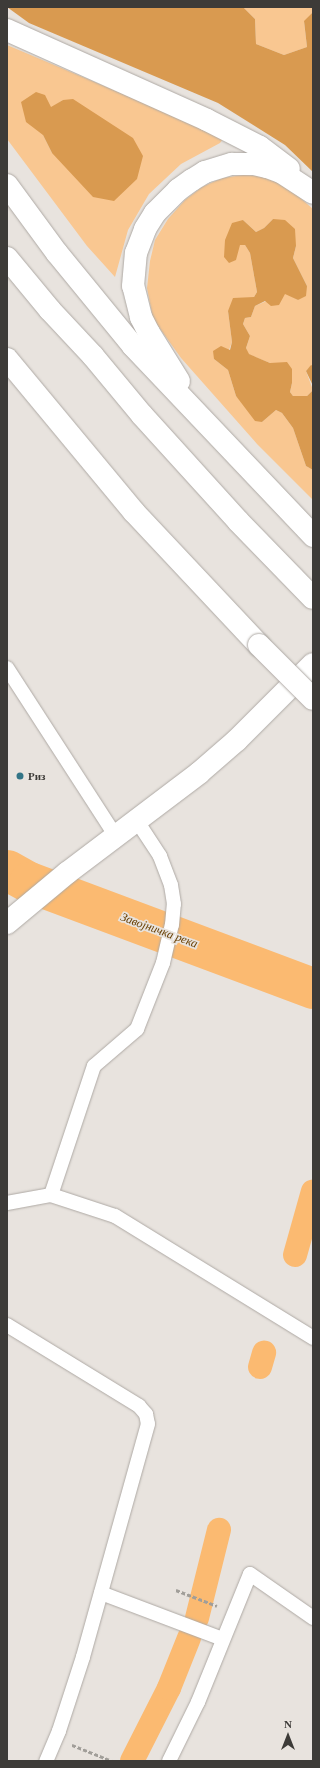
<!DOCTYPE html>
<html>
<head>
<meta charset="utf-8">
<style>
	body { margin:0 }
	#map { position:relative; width:320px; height:1768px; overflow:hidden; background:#e8e3de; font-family:Georgia,serif }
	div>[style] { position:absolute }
	.green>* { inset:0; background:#f9c791 }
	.forest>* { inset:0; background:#d99a50 }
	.canal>* { height:24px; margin:-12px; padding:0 12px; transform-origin:12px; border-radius:12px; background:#fbba71 }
	.river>* { height:41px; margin:-20.5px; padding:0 20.5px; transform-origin:20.5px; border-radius:20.5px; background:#fbba71 }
	.path>* { height:2.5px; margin-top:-1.25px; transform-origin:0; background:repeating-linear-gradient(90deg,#a19e99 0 4px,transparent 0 6px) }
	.roads { filter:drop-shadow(0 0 1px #aea9a4) drop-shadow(0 0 1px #aea9a4) }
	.lane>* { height:14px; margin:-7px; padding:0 7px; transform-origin:7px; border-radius:7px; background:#fff }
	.highway>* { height:22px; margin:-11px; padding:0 11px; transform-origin:11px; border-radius:11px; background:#fff }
	.bridges { filter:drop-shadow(0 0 1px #aea9a4) drop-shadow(0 0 1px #aea9a4) }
	.highway-bridge>* { height:22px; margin:-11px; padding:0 11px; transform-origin:11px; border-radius:11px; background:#fff }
	.dots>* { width:11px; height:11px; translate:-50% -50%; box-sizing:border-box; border:2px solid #e8e3de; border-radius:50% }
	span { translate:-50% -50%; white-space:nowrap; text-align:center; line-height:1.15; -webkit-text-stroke:3.5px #e8e3de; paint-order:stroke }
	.poi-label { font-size:11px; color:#3d3b38; font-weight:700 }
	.left { translate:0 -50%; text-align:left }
	.water-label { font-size:12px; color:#673e00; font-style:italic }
	.frame { position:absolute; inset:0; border:8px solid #3d3b38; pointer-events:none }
	.north { position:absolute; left:268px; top:1716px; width:40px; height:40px; -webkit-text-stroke:3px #e8e3de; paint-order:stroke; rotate:0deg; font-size:11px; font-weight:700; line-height:16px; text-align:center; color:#3d3b38 }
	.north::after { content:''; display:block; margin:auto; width:14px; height:18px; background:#3d3b38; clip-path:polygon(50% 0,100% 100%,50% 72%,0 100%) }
</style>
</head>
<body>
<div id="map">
	<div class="green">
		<div style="clip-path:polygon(243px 7px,313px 7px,313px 12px,304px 22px,307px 47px,284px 55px,256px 44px,255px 19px)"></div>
		<div style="clip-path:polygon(evenodd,7px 45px,220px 135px,223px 139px,220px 143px,181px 164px,149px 194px,128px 230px,115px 277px,87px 246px,7px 139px,7px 45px,63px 100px,52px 153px,43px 135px,51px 108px,63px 100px)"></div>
		<div style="clip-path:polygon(243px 175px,262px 176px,278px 183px,298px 196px,313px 209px,313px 366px,311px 366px,306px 371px,313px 390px,307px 396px,293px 396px,290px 392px,292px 383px,270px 363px,248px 354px,246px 348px,250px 336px,243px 324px,245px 318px,251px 317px,255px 306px,285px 293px,298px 300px,307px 286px,293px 258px,296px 246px,273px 219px,264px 228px,256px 232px,243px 220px,240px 245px,245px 245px,250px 253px,257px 292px,254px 297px,228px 311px,232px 342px,229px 350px,214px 359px,228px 370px,236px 396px,262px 422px,276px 410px,282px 413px,293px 428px,306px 466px,313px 470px,313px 500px,257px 444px,181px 358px,153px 319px,147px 288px,150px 261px,155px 240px,168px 219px,185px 200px,202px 187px,222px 178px)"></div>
	</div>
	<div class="forest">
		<div style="clip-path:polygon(7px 7px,243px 7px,255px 19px,256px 44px,284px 55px,307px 47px,304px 21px,313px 12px,313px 172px,285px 145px,218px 103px,29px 23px)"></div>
		<div style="clip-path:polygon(36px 92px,45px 95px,51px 107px,63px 100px,73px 99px,133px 138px,143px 156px,137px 179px,114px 201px,93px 197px,52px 153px,43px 135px,26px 122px,21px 102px)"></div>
		<div style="clip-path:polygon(273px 219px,285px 220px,295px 229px,296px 246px,293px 258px,307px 286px,306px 296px,298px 300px,285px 294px,279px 305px,271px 306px,265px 301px,255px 306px,251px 317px,245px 318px,243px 324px,250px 336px,246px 348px,249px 354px,270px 363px,287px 362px,292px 369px,292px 383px,290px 392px,293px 396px,307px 396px,313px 390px,313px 470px,306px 466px,293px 428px,282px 413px,276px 410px,262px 422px,255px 421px,236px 396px,228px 370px,214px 359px,213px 351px,221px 346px,230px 350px,232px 342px,228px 311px,233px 298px,254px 297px,257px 292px,250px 253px,245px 245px,240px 245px,236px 260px,229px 263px,224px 257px,225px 240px,232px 223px,243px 220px,256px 232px,264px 228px)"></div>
		<div style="clip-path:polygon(311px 365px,313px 366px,313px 386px,306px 371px)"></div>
	</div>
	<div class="canal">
		<div style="left:295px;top:1255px;width:66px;rotate:-74.3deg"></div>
		<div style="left:260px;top:1367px;width:15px;rotate:-74deg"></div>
		<div style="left:197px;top:1618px;width:91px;rotate:-76deg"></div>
		<div style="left:132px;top:1761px;width:82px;rotate:-63.1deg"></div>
		<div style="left:169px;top:1688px;width:54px;rotate:-68.2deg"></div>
	</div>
	<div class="river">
		<div style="left:7px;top:870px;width:25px;rotate:29deg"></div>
		<div style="left:29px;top:882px;width:303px;rotate:20.5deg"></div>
	</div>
	<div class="path">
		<div style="left:176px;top:1590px;width:44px;rotate:21.3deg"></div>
		<div style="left:72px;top:1745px;width:43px;rotate:21.8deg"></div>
	</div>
	<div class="roads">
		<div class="lane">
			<div style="left:7px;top:668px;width:199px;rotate:57.1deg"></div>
			<div style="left:51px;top:1195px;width:136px;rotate:-71.6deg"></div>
			<div style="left:94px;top:1066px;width:57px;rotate:-40.7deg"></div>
			<div style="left:137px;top:1029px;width:71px;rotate:-68.5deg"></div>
			<div style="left:163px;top:963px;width:39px;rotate:-77deg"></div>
			<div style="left:172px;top:925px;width:21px;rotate:-85deg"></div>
			<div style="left:174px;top:904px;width:19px;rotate:-99deg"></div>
			<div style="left:171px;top:885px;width:31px;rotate:-111deg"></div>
			<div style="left:160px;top:856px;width:42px;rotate:-123.3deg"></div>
			<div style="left:7px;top:1203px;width:45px;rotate:-10.3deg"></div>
			<div style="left:51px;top:1195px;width:67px;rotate:18.2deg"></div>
			<div style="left:115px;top:1216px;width:233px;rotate:31.6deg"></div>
			<div style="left:7px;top:1325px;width:155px;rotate:31.5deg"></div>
			<div style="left:139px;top:1406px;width:11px;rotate:49deg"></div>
			<div style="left:146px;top:1414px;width:10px;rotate:79deg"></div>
			<div style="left:148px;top:1424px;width:242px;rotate:105.6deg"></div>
			<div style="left:83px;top:1657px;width:78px;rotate:108deg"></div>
			<div style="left:59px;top:1731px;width:33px;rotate:113deg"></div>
			<div style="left:101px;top:1593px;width:130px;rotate:20.7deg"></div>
			<div style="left:169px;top:1761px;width:66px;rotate:-63.8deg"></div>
			<div style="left:198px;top:1702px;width:138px;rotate:-67.9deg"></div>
			<div style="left:250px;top:1574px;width:77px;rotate:34.9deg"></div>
		</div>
		<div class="highway">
			<div style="left:7px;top:30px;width:219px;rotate:24.2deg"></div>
			<div style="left:207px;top:120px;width:59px;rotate:27deg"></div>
			<div style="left:260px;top:147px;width:36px;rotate:37deg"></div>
			<div style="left:7px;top:185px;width:84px;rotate:53.7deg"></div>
			<div style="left:57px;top:253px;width:120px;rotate:50.7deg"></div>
			<div style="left:133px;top:346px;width:262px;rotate:46.5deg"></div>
			<div style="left:7px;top:258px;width:67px;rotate:50.4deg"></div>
			<div style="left:50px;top:310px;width:63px;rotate:46.9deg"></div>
			<div style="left:93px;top:356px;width:77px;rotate:50.3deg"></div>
			<div style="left:142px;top:415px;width:143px;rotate:47.8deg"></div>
			<div style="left:238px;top:521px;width:107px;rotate:45.8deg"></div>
			<div style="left:7px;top:359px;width:199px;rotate:50.3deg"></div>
			<div style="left:134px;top:512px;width:183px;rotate:46.8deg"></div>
			<div style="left:179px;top:381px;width:57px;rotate:-122deg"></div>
			<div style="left:149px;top:333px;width:18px;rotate:-117deg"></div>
			<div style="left:141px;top:317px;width:32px;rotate:-104deg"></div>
			<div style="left:133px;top:286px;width:33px;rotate:-85deg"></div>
			<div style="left:136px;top:253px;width:26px;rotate:-69deg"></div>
			<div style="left:145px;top:229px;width:19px;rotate:-58deg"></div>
			<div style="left:155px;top:213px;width:33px;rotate:-45deg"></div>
			<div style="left:178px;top:190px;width:17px;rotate:-36deg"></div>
			<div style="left:192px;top:180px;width:15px;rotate:-32deg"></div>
			<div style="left:205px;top:172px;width:28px;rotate:-17deg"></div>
			<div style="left:232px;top:164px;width:22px"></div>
			<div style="left:254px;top:164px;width:13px;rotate:13deg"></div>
			<div style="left:267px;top:167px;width:15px;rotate:20deg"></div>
			<div style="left:281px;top:172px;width:38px;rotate:33deg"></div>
			<div style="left:7px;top:923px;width:78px;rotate:-39.8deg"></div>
			<div style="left:67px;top:873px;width:166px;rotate:-37.1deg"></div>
			<div style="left:199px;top:773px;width:50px;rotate:-41deg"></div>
			<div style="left:237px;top:740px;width:107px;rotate:-45deg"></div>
		</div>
	</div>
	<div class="bridges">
		<div class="highway-bridge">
			<div style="left:259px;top:645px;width:76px;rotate:45deg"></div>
		</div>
	</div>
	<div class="dots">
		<div style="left:20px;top:776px;background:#327486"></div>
	</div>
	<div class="poi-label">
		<span class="left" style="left:28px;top:776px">Риз</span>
	</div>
	<div class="water-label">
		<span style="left:159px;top:931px;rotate:20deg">Завојничка река</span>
	</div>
	<div class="frame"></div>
	<div class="north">N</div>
</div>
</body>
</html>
